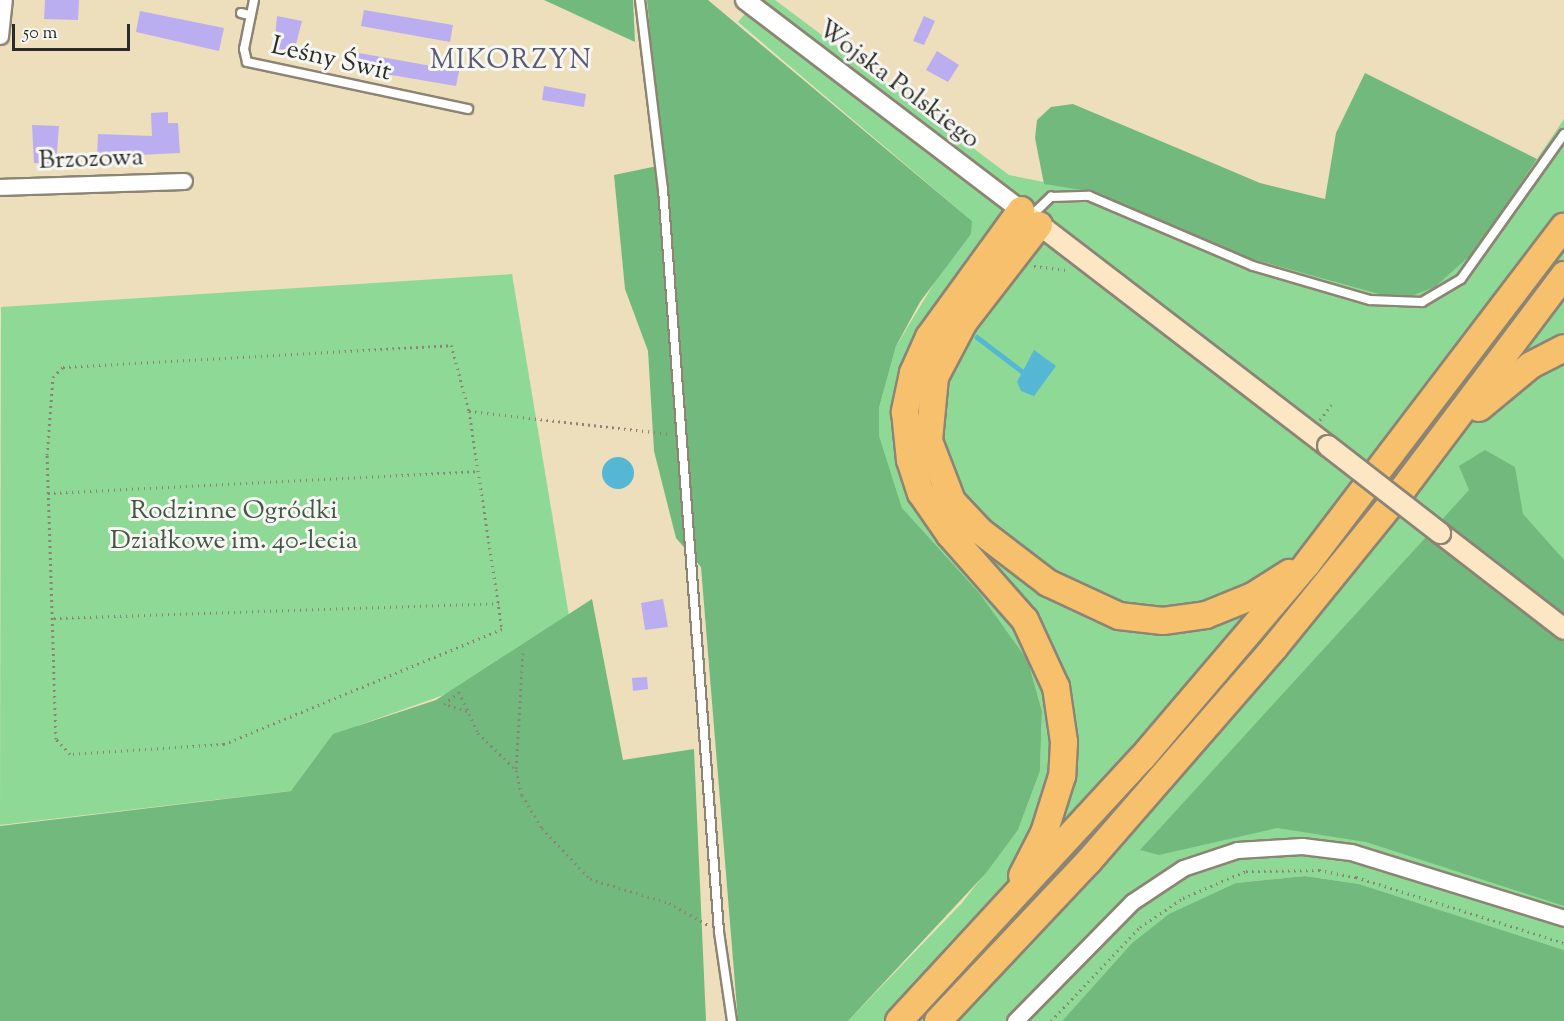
<!DOCTYPE html>
<html>
<head>
<meta charset="utf-8">
<style>
  body { margin:0 }
  #map { position:relative; width:1564px; height:1021px; overflow:hidden; background:#eddebc; font-family:"Sorts Mill Goudy",serif }
  div>[style] { position:absolute }
  .green>* { inset:0; background:#8ed995 }
  .forest>* { inset:0; background:#72b97e }
  .water>* { inset:0; background:#55b7d4 }
  .round { border-radius:50% }
  .stream>* { height:4.5px; margin:-2.25px; padding:0 2.25px; transform-origin:2.25px; border-radius:2.25px; background:#55b7d4 }
  .building>* { inset:0; background:#bbaef0 }
  .path>* { height:3px; margin-top:-1.5px; transform-origin:0; background:repeating-linear-gradient(90deg,#8c8474 0 1.5px,transparent 0 6px) }
  .roads { filter:drop-shadow(2px 0 #8c8474) drop-shadow(-2px 0 #8c8474) drop-shadow(0 2px #8c8474) drop-shadow(0 -2px #8c8474) }
  .service>* { height:8px; margin:-4px; padding:0 4px; transform-origin:4px; border-radius:4px; background:#fff }
  .minor>* { height:15px; margin:-7.5px; padding:0 7.5px; transform-origin:7.5px; border-radius:7.5px; background:#fff }
  .tertiary>* { height:18px; margin:-9px; padding:0 9px; transform-origin:9px; border-radius:9px; background:#fff }
  .secondary>* { height:20px; margin:-10px; padding:0 10px; transform-origin:10px; border-radius:10px; background:#fce6c4 }
  .motorway>* { height:26px; margin:-13px; padding:0 13px; transform-origin:13px; border-radius:13px; background:#f7c06c }
  .bridges { filter:drop-shadow(2px 0 #8c8474) drop-shadow(-2px 0 #8c8474) drop-shadow(0 2px #8c8474) drop-shadow(0 -2px #8c8474) }
  .secondary-bridge>* { height:20px; margin:-10px; padding:0 10px; transform-origin:10px; border-radius:10px; background:#fce6c4 }
  span { translate:-50% -50%; white-space:nowrap; text-align:center; line-height:1.15; -webkit-text-stroke:6px #f6f6f2; paint-order:stroke }
  .street-label { font-size:26px; color:#2b2b2b }
  .park-label { font-size:26px; color:#445646 }
  .neighbourhood-label { font-size:27px; color:#5d5970; letter-spacing:1.5px }
  .scale { position:absolute; left:12px; top:24px; width:118px; height:27px; box-sizing:border-box; border:3px solid #2b2b2b; border-top:0; padding-left:8px; font-size:18px; line-height:21px; white-space:nowrap; color:#2b2b2b; -webkit-text-stroke:4px #f6f6f2; paint-order:stroke }
</style>
</head>
<body>
<div id="map">
  <div class="green">
    <i style="clip-path:polygon(757px 0,775px 0,1009px 175px,1094px 192px,1216px 249px,1400px 300px,1475px 251px,1564px 119px,1564px 950px,1359px 884px,1305px 876px,1236px 883px,1131px 944px,1062px 1021px,848px 1021px,962px 903px,1018px 830px,1040px 771px,1042px 711px,1028px 661px,902px 508px,879px 435px,879px 408px,896px 346px,972px 221px,738px 22px)"></i>
    <i style="clip-path:polygon(512px 274px,569px 616px,477px 683px,357px 726px,317px 777px,290px 791px,0 825px,1px 307px)"></i>
  </div>
  <div class="forest">
    <i style="clip-path:polygon(544px 0,633px 0,635px 42px)"></i>
    <i style="clip-path:polygon(647px 0,708px 0,972px 221px,971px 234px,920px 302px,896px 346px,879px 408px,879px 435px,902px 508px,980px 594px,1028px 661px,1042px 711px,1040px 771px,1018px 830px,986px 873px,848px 1021px,738px 1021px,701px 567px,676px 538px,654px 451px,648px 351px,625px 289px,614px 175px,662px 165px)"></i>
    <i style="clip-path:polygon(1365px 73px,1537px 159px,1475px 251px,1435px 287px,1400px 300px,1216px 249px,1094px 192px,1044px 184px,1035px 138px,1037px 120px,1051px 107px,1073px 104px,1260px 183px,1325px 199px,1336px 133px)"></i>
    <i style="clip-path:polygon(1485px 450px,1515px 467px,1523px 514px,1564px 560px,1564px 906px,1366px 842px,1277px 828px,1159px 855px,1140px 850px,1469px 490px,1459px 466px)"></i>
    <i style="clip-path:polygon(592px 599px,623px 760px,694px 749px,706px 1021px,0 1021px,0 826px,291px 791px,333px 734px,436px 700px)"></i>
    <i style="clip-path:polygon(1305px 876px,1359px 884px,1564px 950px,1564px 1021px,1062px 1021px,1131px 944px,1169px 914px,1236px 883px)"></i>
  </div>
  <div class="water">
    <i style="clip-path:polygon(1034px 350px,1056px 366px,1034px 396px,1021px 391px,1017px 382px)"></i>
    <i class="round" style="left:602px;top:457px;width:32px;height:32px"></i>
  </div>
  <div class="stream">
    <i style="left:977px;top:337px;width:58px;rotate:37.3deg"></i>
  </div>
  <div class="building">
    <i style="clip-path:polygon(45px 0,79px 0,78px 20px,44px 19px)"></i>
    <i style="clip-path:polygon(364px 10px,453px 25px,450px 42px,361px 26px)"></i>
    <i style="clip-path:polygon(140px 11px,224px 28px,219px 51px,136px 32px)"></i>
    <i style="clip-path:polygon(277px 16px,302px 21px,294px 52px,274px 48px)"></i>
    <i style="clip-path:polygon(924px 16px,935px 21px,924px 45px,913px 41px)"></i>
    <i style="clip-path:polygon(937px 51px,959px 65px,948px 82px,926px 70px)"></i>
    <i style="clip-path:polygon(359px 53px,459px 71px,456px 86px,356px 69px)"></i>
    <i style="clip-path:polygon(544px 86px,586px 94px,584px 107px,542px 100px)"></i>
    <i style="clip-path:polygon(168px 112px,168px 123px,178px 123px,180px 153px,97px 157px,98px 134px,152px 136px,151px 113px)"></i>
    <i style="clip-path:polygon(32px 125px,59px 126px,56px 164px,34px 163px)"></i>
    <i style="clip-path:polygon(663px 599px,668px 627px,645px 630px,641px 603px)"></i>
    <i style="clip-path:polygon(647px 677px,648px 689px,633px 691px,632px 678px)"></i>
  </div>
  <div class="path">
    <i style="left:1034px;top:266px;width:35px;rotate:7deg"></i>
    <i style="left:469px;top:411px;width:220px;rotate:81.4deg"></i>
    <i style="left:502px;top:629px;width:301px;rotate:157.5deg"></i>
    <i style="left:224px;top:744px;width:154px;rotate:176.3deg"></i>
    <i style="left:70px;top:754px;width:21px;rotate:-133deg"></i>
    <i style="left:56px;top:739px;width:284px;rotate:-91.8deg"></i>
    <i style="left:47px;top:455px;width:78px;rotate:-85.6deg"></i>
    <i style="left:53px;top:377px;width:14px;rotate:-45deg"></i>
    <i style="left:63px;top:367px;width:389px;rotate:-3.2deg"></i>
    <i style="left:451px;top:345px;width:68px;rotate:74.7deg"></i>
    <i style="left:469px;top:411px;width:203px;rotate:6.5deg"></i>
    <i style="left:1320px;top:420px;width:19px;rotate:-54deg"></i>
    <i style="left:48px;top:493px;width:431px;rotate:-2.9deg"></i>
    <i style="left:54px;top:618px;width:445px;rotate:-1.9deg"></i>
    <i style="left:523px;top:653px;width:117px;rotate:93.4deg"></i>
    <i style="left:516px;top:770px;width:26px;rotate:77deg"></i>
    <i style="left:522px;top:795px;width:39px;rotate:59deg"></i>
    <i style="left:542px;top:828px;width:70px;rotate:46.7deg"></i>
    <i style="left:590px;top:879px;width:83px;rotate:16.9deg"></i>
    <i style="left:669px;top:903px;width:45px;rotate:29.4deg"></i>
    <i style="left:467px;top:711px;width:24px;rotate:-163deg"></i>
    <i style="left:444px;top:704px;width:19px;rotate:-39deg"></i>
    <i style="left:459px;top:692px;width:45px;rotate:65.1deg"></i>
    <i style="left:478px;top:733px;width:53px;rotate:44.2deg"></i>
    <i style="left:1051px;top:1021px;width:129px;rotate:-46.6deg"></i>
    <i style="left:1140px;top:927px;width:52px;rotate:-34deg"></i>
    <i style="left:1183px;top:898px;width:69px;rotate:-23.2deg"></i>
    <i style="left:1246px;top:871px;width:73px;rotate:-0.8deg"></i>
    <i style="left:1319px;top:870px;width:38px;rotate:11deg"></i>
    <i style="left:1356px;top:877px;width:218px;rotate:17.6deg"></i>
  </div>
  <div class="roads">
    <div class="service">
      <i style="left:254px;top:0;width:50px;rotate:101.5deg"></i>
      <i style="left:244px;top:49px;width:13px;rotate:77deg"></i>
      <i style="left:247px;top:62px;width:226px;rotate:12deg"></i>
      <i style="left:640px;top:0;width:190px;rotate:83.1deg"></i>
      <i style="left:663px;top:189px;width:745px;rotate:85.69deg"></i>
      <i style="left:719px;top:932px;width:90px;rotate:81.7deg"></i>
      <i style="left:241px;top:13px;width:9px;rotate:13deg"></i>
      <i style="left:1031px;top:216px;width:28px;rotate:-44deg"></i>
      <i style="left:1051px;top:197px;width:38px;rotate:-2deg"></i>
      <i style="left:1089px;top:196px;width:178px;rotate:23.1deg"></i>
      <i style="left:1253px;top:266px;width:122px;rotate:16.2deg"></i>
      <i style="left:1370px;top:300px;width:52px;rotate:2.2deg"></i>
      <i style="left:1422px;top:302px;width:45px;rotate:-30.5deg"></i>
      <i style="left:1461px;top:279px;width:178px;rotate:-54.6deg"></i>
    </div>
    <div class="minor">
      <i style="left:0;top:36px;width:36px;rotate:-84deg"></i>
      <i style="left:0;top:187px;width:184px;rotate:-1.9deg"></i>
      <i style="left:1015px;top:1021px;width:167px;rotate:-45.5deg"></i>
      <i style="left:1132px;top:902px;width:61px;rotate:-33.7deg"></i>
      <i style="left:1183px;top:868px;width:57px;rotate:-18.4deg"></i>
      <i style="left:1237px;top:850px;width:65px;rotate:-3.5deg"></i>
      <i style="left:1302px;top:846px;width:49px;rotate:7deg"></i>
      <i style="left:1351px;top:852px;width:223px;rotate:17.2deg"></i>
    </div>
    <div class="tertiary">
      <i style="left:745px;top:0;width:347px;rotate:37.3deg"></i>
    </div>
    <div class="secondary">
      <i style="left:1028px;top:216px;width:378px;rotate:37.5deg"></i>
      <i style="left:1440px;top:533px;width:157px;rotate:37.7deg"></i>
    </div>
    <div class="motorway">
      <i style="left:1021px;top:210px;width:157px;rotate:125.9deg"></i>
      <i style="left:929px;top:337px;width:39px;rotate:114deg"></i>
      <i style="left:913px;top:373px;width:40px;rotate:102deg"></i>
      <i style="left:905px;top:412px;width:48px;rotate:84.1deg"></i>
      <i style="left:910px;top:460px;width:35px;rotate:72deg"></i>
      <i style="left:921px;top:493px;width:51px;rotate:55.4deg"></i>
      <i style="left:950px;top:535px;width:113px;rotate:48.6deg"></i>
      <i style="left:1025px;top:620px;width:74px;rotate:65.2deg"></i>
      <i style="left:1056px;top:687px;width:56px;rotate:81.7deg"></i>
      <i style="left:1064px;top:742px;width:34px;rotate:93deg"></i>
      <i style="left:1062px;top:776px;width:60px;rotate:107.5deg"></i>
      <i style="left:1044px;top:833px;width:48px;rotate:117.1deg"></i>
      <i style="left:1039px;top:225px;width:123px;rotate:127.7deg"></i>
      <i style="left:964px;top:322px;width:62px;rotate:117.8deg"></i>
      <i style="left:935px;top:377px;width:64px;rotate:95.4deg"></i>
      <i style="left:929px;top:441px;width:64px;rotate:69deg"></i>
      <i style="left:952px;top:501px;width:41px;rotate:47deg"></i>
      <i style="left:980px;top:531px;width:86px;rotate:37.4deg"></i>
      <i style="left:1048px;top:583px;width:78px;rotate:24.9deg"></i>
      <i style="left:1119px;top:616px;width:44px;rotate:6.5deg"></i>
      <i style="left:1163px;top:621px;width:43px;rotate:-7.9deg"></i>
      <i style="left:1206px;top:615px;width:51px;rotate:-22deg"></i>
      <i style="left:1253px;top:596px;width:43px;rotate:-32.6deg"></i>
      <i style="left:1479px;top:408px;width:67px;rotate:-39.6deg"></i>
      <i style="left:1531px;top:365px;width:37px;rotate:-27deg"></i>
      <i style="left:899px;top:1021px;width:358px;rotate:-47.3deg"></i>
      <i style="left:1142px;top:758px;width:255px;rotate:-49.6deg"></i>
      <i style="left:1307px;top:564px;width:424px;rotate:-52.7deg"></i>
      <i style="left:938px;top:1021px;width:219px;rotate:-46.7deg"></i>
      <i style="left:1088px;top:862px;width:284px;rotate:-49deg"></i>
      <i style="left:1274px;top:648px;width:205px;rotate:-50.9deg"></i>
      <i style="left:1403px;top:489px;width:268px;rotate:-53deg"></i>
    </div>
  </div>
  <div class="bridges">
    <div class="secondary-bridge">
      <i style="left:1328px;top:446px;width:142px;rotate:37.8deg"></i>
    </div>
  </div>
  <div class="street-label">
    <span style="left:331px;top:60px;rotate:13deg">Leśny Świt</span>
    <span style="left:898px;top:85px;rotate:37deg">Wojska Polskiego</span>
    <span style="left:91px;top:160px;rotate:-2deg">Brzozowa</span>
  </div>
  <div class="park-label">
    <span style="left:234px;top:527px">Rodzinne Ogródki<br>Działkowe im. 40-lecia</span>
  </div>
  <div class="neighbourhood-label">
    <span style="left:511px;top:62px">MIKORZYN</span>
  </div>
  <div class="scale">50 m</div>
</div>
</body>
</html>
